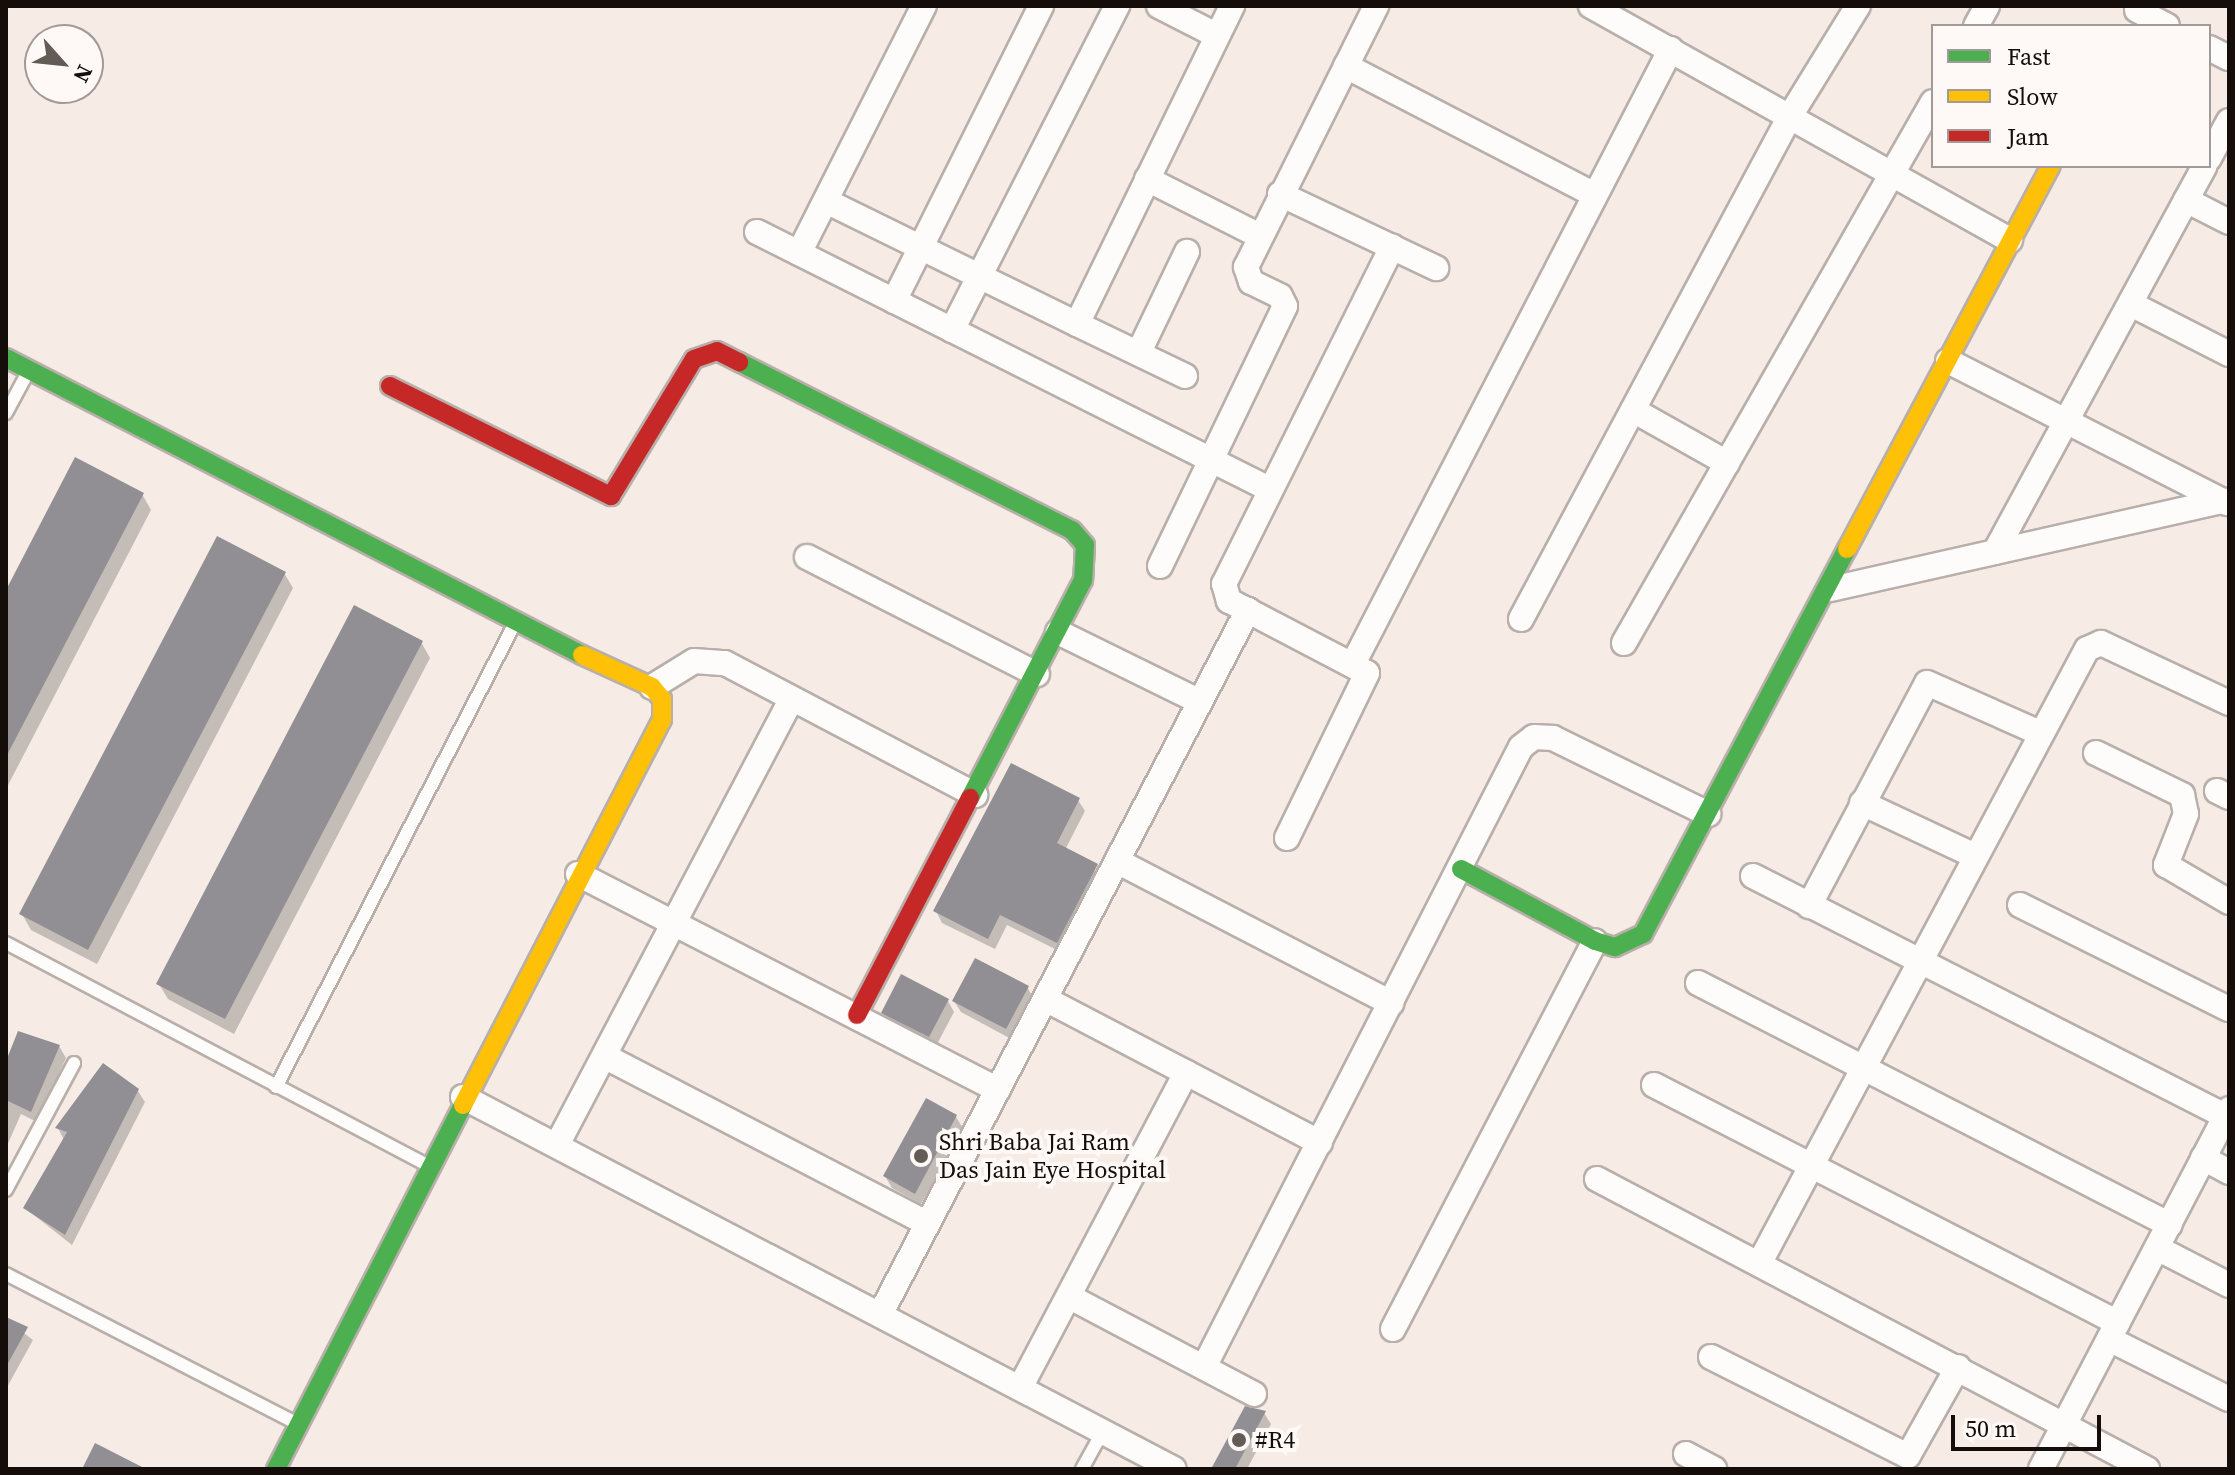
<!DOCTYPE html>
<html>
<head>
<meta charset="utf-8">
<style>
  body { margin:0 }
  #map { position:relative; width:2235px; height:1475px; overflow:hidden; background:#f6ebe5; font-family:"Source Serif 4",serif }
  div>[style] { position:absolute }
  .shadow>* { inset:0; background:#0003 }
  .building>* { inset:0; background:#918f93 }
  .roads { filter:drop-shadow(2px 0 #b8afaa) drop-shadow(-2px 0 #b8afaa) drop-shadow(0 2px #b8afaa) drop-shadow(0 -2px #b8afaa) }
  .lane>* { height:12px; margin:-6px; padding:0 6px; transform-origin:6px; border-radius:6px; background:#fefcfb }
  .street>* { height:24px; margin:-12px; padding:0 12px; transform-origin:12px; border-radius:12px; background:#fefcfb }
  .fast>* { height:18px; margin:-9px; padding:0 9px; transform-origin:9px; border-radius:9px; background:#4caf50 }
  .slow>* { height:18px; margin:-9px; padding:0 9px; transform-origin:9px; border-radius:9px; background:#ffc107 }
  .jam>* { height:18px; margin:-9px; padding:0 9px; transform-origin:9px; border-radius:9px; background:#c62828 }
  .dots>* { width:22px; height:22px; translate:-50% -50%; box-sizing:border-box; border:4px solid #fef9f7; border-radius:50% }
  span { translate:-50% -50%; white-space:nowrap; text-align:center; line-height:1.15; -webkit-text-stroke:8px #fef9f7; paint-order:stroke }
  .poi-label { font-size:24px; color:#140d09 }
  .left { translate:0 -50%; text-align:left }
  .frame { position:absolute; inset:0; border:8px solid #140d09; pointer-events:none }
  .legend { position:absolute; left:1931px; top:24px; width:280px; height:144px; box-sizing:border-box; background:#fef9f7; border:2px solid #a09b98; margin:0; padding:10px 14px; list-style:none; font-size:24px; color:#140d09 }
  .legend li { display:flex; align-items:center; gap:16px; height:40px }
  .legend b { width:40px; border:2px solid #a09b98 }
  .north { position:absolute; left:24px; top:24px; width:80px; height:80px; box-sizing:border-box; background:#fef9f7; border:2px solid #a09b98; border-radius:50%; rotate:117deg; font-size:22px; font-weight:700; line-height:32px; text-align:center; color:#140d09 }
  .north::after { content:''; display:block; margin:auto; width:28px; height:36px; background:#635b56; clip-path:polygon(50% 0,100% 100%,50% 72%,0 100%) }
  .scale { position:absolute; left:1951px; top:1415px; width:150px; height:36px; box-sizing:border-box; border:4px solid #140d09; border-top:0; padding-left:10px; font-size:24px; line-height:28px; white-space:nowrap; color:#140d09; -webkit-text-stroke:6px #fef9f7; paint-order:stroke }
</style>
</head>
<body>
<div id="map">
  <div class="shadow">
    <i style="clip-path:polygon(142px 494px,151px 510px,6px 789px,6px 594px)"></i>
    <i style="clip-path:polygon(284px 573px,293px 588px,97px 964px,31px 930px,22px 914px)"></i>
    <i style="clip-path:polygon(421px 642px,430px 658px,234px 1034px,168px 999px,159px 984px)"></i>
    <i style="clip-path:polygon(1078px 800px,1085px 811px,1065px 850px,1103px 877px,1063px 953px,1007px 925px,995px 949px,942px 923px,936px 911px)"></i>
    <i style="clip-path:polygon(1027px 987px,1034px 999px,1013px 1040px,961px 1012px,954px 1001px)"></i>
    <i style="clip-path:polygon(948px 1001px,954px 1012px,935px 1048px,890px 1024px,883px 1013px)"></i>
    <i style="clip-path:polygon(59px 1046px,66px 1058px,37px 1122px,21px 1114px,6px 1148px,6px 1066px)"></i>
    <i style="clip-path:polygon(138px 1091px,145px 1102px,72px 1245px,25px 1208px,64px 1140px,58px 1128px)"></i>
    <i style="clip-path:polygon(956px 1117px,963px 1128px,921px 1204px,892px 1188px,885px 1176px)"></i>
    <i style="clip-path:polygon(6px 1319px,33px 1340px,6px 1389px)"></i>
    <i style="clip-path:polygon(1264px 1413px,1271px 1424px,1247px 1469px,1213px 1469px)"></i>
  </div>
  <div class="building">
    <i style="clip-path:polygon(75px 457px,144px 493px,6px 757px,6px 590px)"></i>
    <i style="clip-path:polygon(217px 536px,286px 572px,88px 950px,19px 914px)"></i>
    <i style="clip-path:polygon(354px 605px,423px 641px,225px 1019px,156px 984px)"></i>
    <i style="clip-path:polygon(1011px 763px,1080px 798px,1057px 843px,1098px 864px,1057px 943px,1000px 915px,988px 939px,933px 911px)"></i>
    <i style="clip-path:polygon(975px 958px,1029px 986px,1006px 1029px,952px 1001px)"></i>
    <i style="clip-path:polygon(901px 974px,949px 999px,929px 1037px,881px 1013px)"></i>
    <i style="clip-path:polygon(18px 1031px,60px 1045px,31px 1112px,6px 1100px,6px 1061px)"></i>
    <i style="clip-path:polygon(103px 1063px,139px 1089px,65px 1235px,23px 1208px,67px 1132px,55px 1128px)"></i>
    <i style="clip-path:polygon(926px 1098px,957px 1115px,915px 1194px,883px 1176px)"></i>
    <i style="clip-path:polygon(6px 1317px,28px 1327px,6px 1367px)"></i>
    <i style="clip-path:polygon(1245px 1406px,1266px 1411px,1235px 1469px,1211px 1469px)"></i>
    <i style="clip-path:polygon(95px 1443px,146px 1469px,82px 1469px)"></i>
  </div>
  <div class="roads">
    <div class="lane">
      <i style="left:6px;top:413px;width:47px;rotate:-61.8deg"></i>
      <i style="left:6px;top:943px;width:476px;rotate:27.8deg"></i>
      <i style="left:276px;top:1087px;width:517px;rotate:-62.74deg"></i>
      <i style="left:6px;top:1190px;width:144px;rotate:-61.8deg"></i>
      <i style="left:6px;top:1274px;width:328px;rotate:27.2deg"></i>
      <i style="left:1082px;top:1469px;width:43px;rotate:-61.1deg"></i>
    </div>
    <div class="street">
      <i style="left:1159px;top:6px;width:64px;rotate:27deg"></i>
      <i style="left:1591px;top:6px;width:480px;rotate:29.2deg"></i>
      <i style="left:2137px;top:10px;width:34px;rotate:28deg"></i>
      <i style="left:1976px;top:26px;width:23px;rotate:-61deg"></i>
      <i style="left:2209px;top:48px;width:22px;rotate:27deg"></i>
      <i style="left:1346px;top:66px;width:280px;rotate:27.4deg"></i>
      <i style="left:2209px;top:158px;width:42px;rotate:-61.6deg"></i>
      <i style="left:1147px;top:179px;width:127px;rotate:26.8deg"></i>
      <i style="left:1280px;top:194px;width:173px;rotate:25.4deg"></i>
      <i style="left:2186px;top:200px;width:48px;rotate:27.1deg"></i>
      <i style="left:826px;top:201px;width:280px;rotate:26.1deg"></i>
      <i style="left:757px;top:232px;width:573px;rotate:26.65deg"></i>
      <i style="left:799px;top:253px;width:277px;rotate:-63.2deg"></i>
      <i style="left:894px;top:301px;width:330px;rotate:-63.5deg"></i>
      <i style="left:2131px;top:304px;width:110px;rotate:27deg"></i>
      <i style="left:952px;top:330px;width:364px;rotate:-63deg"></i>
      <i style="left:1139px;top:352px;width:111px;rotate:-64.4deg"></i>
      <i style="left:1948px;top:361px;width:313px;rotate:27deg"></i>
      <i style="left:1185px;top:376px;width:120px;rotate:-154.3deg"></i>
      <i style="left:1077px;top:324px;width:354px;rotate:-64deg"></i>
      <i style="left:1633px;top:410px;width:108px;rotate:29.4deg"></i>
      <i style="left:1995px;top:552px;width:439px;rotate:-61.5deg"></i>
      <i style="left:807px;top:557px;width:258px;rotate:27deg"></i>
      <i style="left:1160px;top:566px;width:288px;rotate:-64.3deg"></i>
      <i style="left:1285px;top:306px;width:11px;rotate:-117deg"></i>
      <i style="left:1280px;top:296px;width:32px;rotate:-154deg"></i>
      <i style="left:1251px;top:282px;width:16px;rotate:-108deg"></i>
      <i style="left:1246px;top:267px;width:292px;rotate:-63.5deg"></i>
      <i style="left:1831px;top:589px;width:402px;rotate:-12.7deg"></i>
      <i style="left:1521px;top:619px;width:570px;rotate:-61.86deg"></i>
      <i style="left:1790px;top:116px;width:129px;rotate:-58.3deg"></i>
      <i style="left:1058px;top:632px;width:158px;rotate:26.2deg"></i>
      <i style="left:1624px;top:643px;width:623px;rotate:-60.27deg"></i>
      <i style="left:1354px;top:662px;width:690px;rotate:-62.66deg"></i>
      <i style="left:652px;top:687px;width:49px;rotate:-31.8deg"></i>
      <i style="left:694px;top:661px;width:31px;rotate:4deg"></i>
      <i style="left:725px;top:663px;width:283px;rotate:27.8deg"></i>
      <i style="left:2096px;top:753px;width:96px;rotate:26deg"></i>
      <i style="left:2182px;top:795px;width:19px;rotate:78deg"></i>
      <i style="left:2186px;top:814px;width:55px;rotate:111.4deg"></i>
      <i style="left:2166px;top:865px;width:73px;rotate:30.4deg"></i>
      <i style="left:2217px;top:791px;width:13px;rotate:27deg"></i>
      <i style="left:1862px;top:803px;width:125px;rotate:25.1deg"></i>
      <i style="left:1287px;top:838px;width:183px;rotate:-64.1deg"></i>
      <i style="left:1367px;top:673px;width:156px;rotate:-152.4deg"></i>
      <i style="left:1229px;top:601px;width:18px;rotate:-106deg"></i>
      <i style="left:1224px;top:584px;width:377px;rotate:-63.5deg"></i>
      <i style="left:1117px;top:861px;width:309px;rotate:27.4deg"></i>
      <i style="left:578px;top:874px;width:472px;rotate:27.2deg"></i>
      <i style="left:1753px;top:876px;width:530px;rotate:26.95deg"></i>
      <i style="left:2020px;top:905px;width:233px;rotate:26.5deg"></i>
      <i style="left:1809px;top:906px;width:252px;rotate:-62.1deg"></i>
      <i style="left:1927px;top:683px;width:124px;rotate:23.9deg"></i>
      <i style="left:1698px;top:983px;width:530px;rotate:27.14deg"></i>
      <i style="left:1047px;top:1000px;width:308px;rotate:27.6deg"></i>
      <i style="left:606px;top:1057px;width:360px;rotate:27.4deg"></i>
      <i style="left:1654px;top:1085px;width:521px;rotate:27.15deg"></i>
      <i style="left:463px;top:1097px;width:802px;rotate:27.62deg"></i>
      <i style="left:558px;top:1143px;width:501px;rotate:-62.26deg"></i>
      <i style="left:2203px;top:1158px;width:30px;rotate:28deg"></i>
      <i style="left:1597px;top:1179px;width:622px;rotate:27.8deg"></i>
      <i style="left:2159px;top:1249px;width:79px;rotate:27.2deg"></i>
      <i style="left:1759px;top:1264px;width:697px;rotate:-61.93deg"></i>
      <i style="left:2087px;top:649px;width:15px;rotate:-23deg"></i>
      <i style="left:2101px;top:643px;width:141px;rotate:25.1deg"></i>
      <i style="left:1070px;top:1297px;width:208px;rotate:27.8deg"></i>
      <i style="left:882px;top:1311px;width:791px;rotate:-62.43deg"></i>
      <i style="left:1393px;top:1329px;width:437px;rotate:-62.5deg"></i>
      <i style="left:2109px;top:1339px;width:134px;rotate:26.6deg"></i>
      <i style="left:1711px;top:1357px;width:220px;rotate:26.7deg"></i>
      <i style="left:1908px;top:1456px;width:102px;rotate:-60.7deg"></i>
      <i style="left:1204px;top:1367px;width:696px;rotate:-62.92deg"></i>
      <i style="left:1521px;top:747px;width:16px;rotate:-38deg"></i>
      <i style="left:1534px;top:737px;width:19px;rotate:3deg"></i>
      <i style="left:1553px;top:738px;width:173px;rotate:26.1deg"></i>
      <i style="left:1022px;top:1384px;width:352px;rotate:-62.2deg"></i>
      <i style="left:1686px;top:1454px;width:32px;rotate:28deg"></i>
      <i style="left:2041px;top:1469px;width:406px;rotate:-62.4deg"></i>
    </div>
    <div class="fast">
      <i style="left:6px;top:358px;width:648px;rotate:27.28deg"></i>
      <i style="left:739px;top:362px;width:373px;rotate:26.8deg"></i>
      <i style="left:1072px;top:530px;width:20px;rotate:49deg"></i>
      <i style="left:1085px;top:545px;width:35px;rotate:93deg"></i>
      <i style="left:1083px;top:580px;width:246px;rotate:117.4deg"></i>
      <i style="left:1461px;top:869px;width:152px;rotate:28.2deg"></i>
      <i style="left:1595px;top:941px;width:21px;rotate:17deg"></i>
      <i style="left:1615px;top:947px;width:31px;rotate:-25deg"></i>
      <i style="left:1643px;top:934px;width:436px;rotate:-62.1deg"></i>
      <i style="left:276px;top:1469px;width:409px;rotate:-62.8deg"></i>
    </div>
    <div class="slow">
      <i style="left:1847px;top:549px;width:434px;rotate:-62deg"></i>
      <i style="left:463px;top:1105px;width:433px;rotate:-62.7deg"></i>
      <i style="left:662px;top:720px;width:21px;rotate:-90deg"></i>
      <i style="left:662px;top:699px;width:16px;rotate:-130deg"></i>
      <i style="left:652px;top:687px;width:77px;rotate:-155.4deg"></i>
    </div>
    <div class="jam">
      <i style="left:390px;top:386px;width:247px;rotate:26.5deg"></i>
      <i style="left:611px;top:496px;width:160px;rotate:-58.8deg"></i>
      <i style="left:694px;top:359px;width:24px;rotate:-19deg"></i>
      <i style="left:717px;top:351px;width:25px;rotate:27deg"></i>
      <i style="left:857px;top:1015px;width:245px;rotate:-62.5deg"></i>
    </div>
  </div>
  <div class="dots">
    <i style="left:921px;top:1156px;background:#635b56"></i>
    <i style="left:1239px;top:1440px;background:#635b56"></i>
  </div>
  <div class="poi-label">
    <span class="left" style="left:939px;top:1156px">Shri Baba Jai Ram<br>Das Jain Eye Hospital</span>
    <span class="left" style="left:1255px;top:1440px">#R4</span>
  </div>
  <div class="frame"></div>
  <ul class="legend">
  <li><b style="height:10px;background:#4caf50"></b>Fast</li>
  <li><b style="height:10px;background:#ffc107"></b>Slow</li>
  <li><b style="height:10px;background:#c62828"></b>Jam</li>
  </ul>
  <div class="north">N</div>
  <div class="scale">50 m</div>
</div>
</body>
</html>
